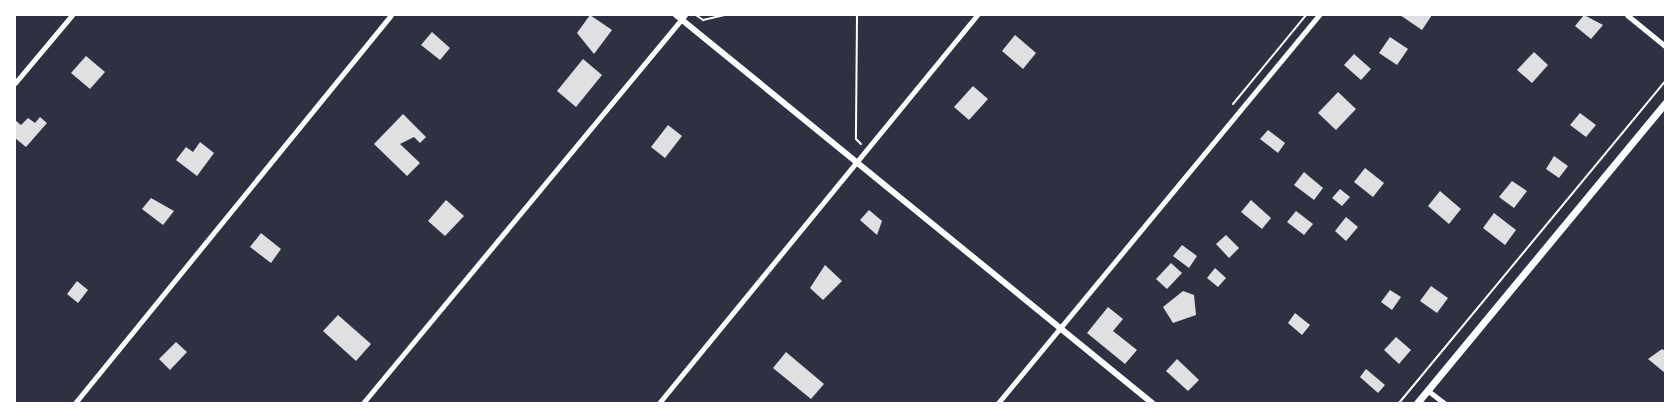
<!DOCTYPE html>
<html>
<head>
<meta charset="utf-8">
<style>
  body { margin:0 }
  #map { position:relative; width:1680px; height:418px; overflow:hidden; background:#2d3142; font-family:Overpass,sans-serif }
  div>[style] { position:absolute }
  .building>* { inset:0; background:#e0e0e3 }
  .path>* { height:2px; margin:-1px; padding:0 1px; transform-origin:1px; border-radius:1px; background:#fff }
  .minor>* { height:5px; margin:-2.5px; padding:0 2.5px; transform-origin:2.5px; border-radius:2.5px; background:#fff }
  .tertiary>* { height:6px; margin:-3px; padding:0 3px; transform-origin:3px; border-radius:3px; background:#fff }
  .secondary>* { height:7px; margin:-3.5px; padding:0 3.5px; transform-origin:3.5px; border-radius:3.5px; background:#fff }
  span { translate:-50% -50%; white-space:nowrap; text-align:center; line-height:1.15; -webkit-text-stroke:5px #fff; paint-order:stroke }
  .frame { position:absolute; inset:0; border:16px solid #fff; pointer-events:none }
</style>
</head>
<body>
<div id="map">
  <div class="building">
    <i style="clip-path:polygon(590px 15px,612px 30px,594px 54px,577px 33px)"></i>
    <i style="clip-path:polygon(1400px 15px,1432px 15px,1422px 30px)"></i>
    <i style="clip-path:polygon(1584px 15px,1603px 25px,1591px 39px,1575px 26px)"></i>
    <i style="clip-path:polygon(432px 32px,450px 48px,440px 60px,421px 45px)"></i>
    <i style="clip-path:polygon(1015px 35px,1036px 53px,1023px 69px,1002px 51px)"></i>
    <i style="clip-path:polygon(1390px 37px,1408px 49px,1397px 65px,1379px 53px)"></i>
    <i style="clip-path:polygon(1534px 52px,1548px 65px,1532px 83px,1517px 70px)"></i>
    <i style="clip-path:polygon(1354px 54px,1371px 69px,1361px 80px,1344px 65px)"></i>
    <i style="clip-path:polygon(86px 56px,105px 72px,90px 89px,71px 73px)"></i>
    <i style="clip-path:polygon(583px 59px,602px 75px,576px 107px,557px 91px)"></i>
    <i style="clip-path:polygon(973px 86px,988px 99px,969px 120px,954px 107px)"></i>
    <i style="clip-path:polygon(1338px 92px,1356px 109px,1336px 130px,1318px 113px)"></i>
    <i style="clip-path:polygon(1580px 113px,1596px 125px,1586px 137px,1570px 125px)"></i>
    <i style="clip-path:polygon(403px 114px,426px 137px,420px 143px,414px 137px,400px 144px,420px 163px,407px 176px,374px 144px)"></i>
    <i style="clip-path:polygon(40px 117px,47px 123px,26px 147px,15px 138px,15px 120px,21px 125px,28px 118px,35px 123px)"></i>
    <i style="clip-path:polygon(668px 125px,682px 136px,665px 158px,651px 147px)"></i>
    <i style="clip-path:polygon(1268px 130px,1285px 143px,1278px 153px,1260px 139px)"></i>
    <i style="clip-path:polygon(200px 142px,214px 153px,197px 176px,176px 160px,186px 147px,193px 152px)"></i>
    <i style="clip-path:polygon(1554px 156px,1568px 166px,1559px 178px,1546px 169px)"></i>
    <i style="clip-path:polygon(1365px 168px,1384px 183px,1373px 197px,1354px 182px)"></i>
    <i style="clip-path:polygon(1304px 172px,1323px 188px,1314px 200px,1294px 185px)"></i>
    <i style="clip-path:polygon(1512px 181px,1527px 191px,1514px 208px,1499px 197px)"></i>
    <i style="clip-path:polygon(1340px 189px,1350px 197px,1342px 206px,1332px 198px)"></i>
    <i style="clip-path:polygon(1440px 191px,1461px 209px,1449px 224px,1428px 206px)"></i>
    <i style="clip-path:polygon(151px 198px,174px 211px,163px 225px,142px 209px)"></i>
    <i style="clip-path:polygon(446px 200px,464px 216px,445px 236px,428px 221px)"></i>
    <i style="clip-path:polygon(1251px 200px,1271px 218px,1262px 229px,1241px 212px)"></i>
    <i style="clip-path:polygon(869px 210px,882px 221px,877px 235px,860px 220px)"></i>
    <i style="clip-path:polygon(1296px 211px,1313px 224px,1304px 235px,1287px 222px)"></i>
    <i style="clip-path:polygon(1494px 213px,1516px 230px,1505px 245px,1483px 228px)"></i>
    <i style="clip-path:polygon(1346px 217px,1358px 227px,1346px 241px,1335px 231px)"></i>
    <i style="clip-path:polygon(261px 233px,281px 249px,271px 263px,250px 247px)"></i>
    <i style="clip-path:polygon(1226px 235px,1239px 248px,1229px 258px,1216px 244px)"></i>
    <i style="clip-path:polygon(1182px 245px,1197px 256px,1189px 268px,1173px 256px)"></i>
    <i style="clip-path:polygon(1171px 263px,1182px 273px,1167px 289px,1156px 279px)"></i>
    <i style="clip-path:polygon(825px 265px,842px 281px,823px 300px,810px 288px)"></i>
    <i style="clip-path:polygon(1215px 268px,1226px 278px,1218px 287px,1207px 278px)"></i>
    <i style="clip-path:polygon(77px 281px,88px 290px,78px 303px,67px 294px)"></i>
    <i style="clip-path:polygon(1431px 286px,1448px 298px,1437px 313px,1420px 301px)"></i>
    <i style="clip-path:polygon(1390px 290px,1401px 297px,1392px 310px,1381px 302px)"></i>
    <i style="clip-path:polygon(1183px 291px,1194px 295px,1196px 315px,1173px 323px,1163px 307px)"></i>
    <i style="clip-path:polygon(1108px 307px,1123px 319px,1113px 331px,1137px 350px,1125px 364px,1087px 333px)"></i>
    <i style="clip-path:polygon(1295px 313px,1310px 325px,1302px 335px,1288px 323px)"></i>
    <i style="clip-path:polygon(338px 315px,371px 344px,356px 361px,323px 331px)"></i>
    <i style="clip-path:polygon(1396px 337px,1411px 350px,1399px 364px,1384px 350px)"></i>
    <i style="clip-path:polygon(176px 342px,187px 352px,170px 370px,159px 359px)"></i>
    <i style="clip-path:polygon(1662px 349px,1665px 351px,1665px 373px,1648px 359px)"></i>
    <i style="clip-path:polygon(786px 352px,824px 384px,811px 399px,773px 368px)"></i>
    <i style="clip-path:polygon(1177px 359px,1199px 380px,1188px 391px,1166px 371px)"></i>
    <i style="clip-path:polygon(1366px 369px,1385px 385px,1378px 393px,1360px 377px)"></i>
  </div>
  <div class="path">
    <i style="left:696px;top:15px;width:9px;rotate:36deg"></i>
    <i style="left:703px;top:20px;width:22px;rotate:-13deg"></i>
    <i style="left:857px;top:15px;width:124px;rotate:90.5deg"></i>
    <i style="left:856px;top:139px;width:7px;rotate:45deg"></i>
    <i style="left:1233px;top:104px;width:115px;rotate:-50.6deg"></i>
    <i style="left:1399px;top:403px;width:418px;rotate:-50.4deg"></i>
  </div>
  <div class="minor">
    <i style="left:1627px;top:15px;width:49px;rotate:39.2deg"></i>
    <i style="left:15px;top:83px;width:89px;rotate:-50deg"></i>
    <i style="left:1427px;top:390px;width:21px;rotate:37deg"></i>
    <i style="left:75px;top:403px;width:500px;rotate:-50.84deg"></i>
    <i style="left:363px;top:403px;width:504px;rotate:-50.31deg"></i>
    <i style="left:659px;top:403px;width:502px;rotate:-50.66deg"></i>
    <i style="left:998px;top:403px;width:504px;rotate:-50.4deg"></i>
  </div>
  <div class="tertiary">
    <i style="left:676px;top:15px;width:614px;rotate:39.18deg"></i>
  </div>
  <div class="secondary">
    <i style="left:1417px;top:403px;width:389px;rotate:-50.4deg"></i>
  </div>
  <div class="frame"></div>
</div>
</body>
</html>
